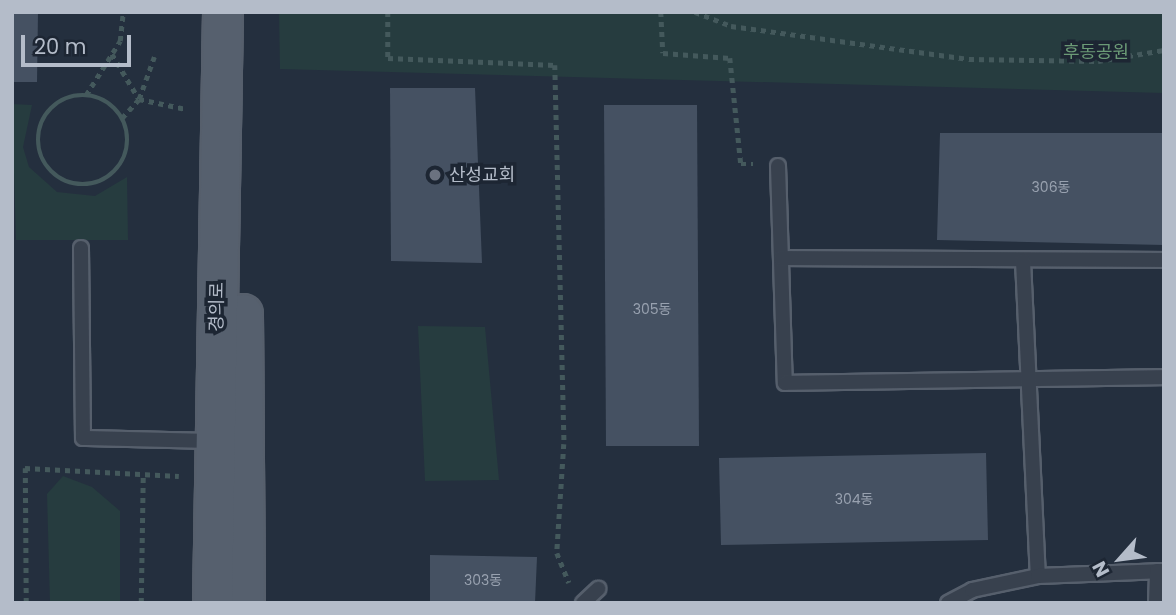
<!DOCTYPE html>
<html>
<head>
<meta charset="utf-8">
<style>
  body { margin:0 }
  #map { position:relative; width:1176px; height:615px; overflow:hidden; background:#242f3e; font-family:Poppins,"Noto Sans KR",sans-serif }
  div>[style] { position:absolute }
  .green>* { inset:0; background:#263c3f }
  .building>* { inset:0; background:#455162 }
  .path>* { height:4.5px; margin-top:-2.25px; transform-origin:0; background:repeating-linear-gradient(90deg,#44595c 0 5px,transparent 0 10px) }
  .path>.ring { margin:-2.25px; padding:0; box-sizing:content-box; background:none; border:4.5px solid #44595c; border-radius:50% }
  .roads { filter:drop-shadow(2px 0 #565f6c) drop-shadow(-2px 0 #565f6c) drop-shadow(0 2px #565f6c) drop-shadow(0 -2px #565f6c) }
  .service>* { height:14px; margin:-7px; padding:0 7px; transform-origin:7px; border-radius:7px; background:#38414e }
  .primary>* { height:38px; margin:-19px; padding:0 19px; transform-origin:19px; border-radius:19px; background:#56606e }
  .dots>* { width:19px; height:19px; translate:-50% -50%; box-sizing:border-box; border:4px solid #1d2633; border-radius:50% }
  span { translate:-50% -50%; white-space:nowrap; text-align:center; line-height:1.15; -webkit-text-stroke:7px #1d2633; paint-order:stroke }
  .number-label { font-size:14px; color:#98a1af }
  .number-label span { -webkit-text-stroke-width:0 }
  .park-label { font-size:18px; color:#6b9a76 }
  .poi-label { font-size:18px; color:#b4bcc9 }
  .left { translate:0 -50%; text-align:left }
  .street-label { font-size:18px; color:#b4bcc9 }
  .frame { position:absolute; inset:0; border:14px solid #b4bcc9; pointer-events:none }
  .north { position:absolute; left:1085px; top:524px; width:70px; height:70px; -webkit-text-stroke:5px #1d2633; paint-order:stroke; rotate:242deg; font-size:19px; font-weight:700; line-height:28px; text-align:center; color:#b4bcc9 }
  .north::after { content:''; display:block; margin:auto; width:24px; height:32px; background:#b4bcc9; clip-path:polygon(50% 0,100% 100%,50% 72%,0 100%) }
  .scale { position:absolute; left:21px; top:35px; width:110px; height:32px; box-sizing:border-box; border:4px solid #b4bcc9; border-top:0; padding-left:9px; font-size:21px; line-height:24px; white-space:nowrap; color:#b4bcc9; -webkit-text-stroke:5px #1d2633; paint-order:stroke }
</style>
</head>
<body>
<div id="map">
  <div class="green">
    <i style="clip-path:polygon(279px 12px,1164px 12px,1164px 93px,280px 69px)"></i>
    <i style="clip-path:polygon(12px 104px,32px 105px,23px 147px,29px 167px,57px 192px,95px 196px,127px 177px,128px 240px,16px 240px)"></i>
    <i style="clip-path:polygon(418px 326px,485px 327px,499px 480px,425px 481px)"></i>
    <i style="clip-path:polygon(63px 476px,92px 487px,120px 511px,120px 603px,50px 603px,47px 494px)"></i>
  </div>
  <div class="building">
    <i style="clip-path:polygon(12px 12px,38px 12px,37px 82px,12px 82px)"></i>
    <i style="clip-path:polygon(390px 88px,475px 88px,482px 263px,391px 261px)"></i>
    <i style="clip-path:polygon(604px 105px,697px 105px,699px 446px,606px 446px)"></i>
    <i style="clip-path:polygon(940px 133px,1164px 133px,1164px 245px,937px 240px)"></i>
    <i style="clip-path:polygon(986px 453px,988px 540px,721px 545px,719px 458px)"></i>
    <i style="clip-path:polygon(430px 555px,537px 557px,535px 603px,430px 603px)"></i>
  </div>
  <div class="path">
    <i style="left:388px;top:12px;width:46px;rotate:90deg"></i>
    <i style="left:388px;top:58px;width:167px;rotate:2.4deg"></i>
    <i style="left:555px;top:65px;width:379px;rotate:88.6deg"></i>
    <i style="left:564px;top:444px;width:109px;rotate:93.7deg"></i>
    <i style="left:557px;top:553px;width:32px;rotate:68deg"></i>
    <i style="left:661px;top:12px;width:41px;rotate:87.2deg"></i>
    <i style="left:663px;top:53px;width:67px;rotate:4.3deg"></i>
    <i style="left:730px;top:58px;width:107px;rotate:84.1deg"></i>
    <i style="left:741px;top:164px;width:12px"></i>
    <i style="left:695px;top:12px;width:39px;rotate:21deg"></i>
    <i style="left:731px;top:26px;width:240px;rotate:7.9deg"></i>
    <i style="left:969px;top:59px;width:129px;rotate:0.9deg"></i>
    <i style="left:1098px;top:61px;width:67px;rotate:-9.5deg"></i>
    <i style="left:112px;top:54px;width:52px;rotate:59deg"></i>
    <i style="left:139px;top:99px;width:48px;rotate:12deg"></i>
    <i class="ring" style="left:38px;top:95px;width:85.5px;height:85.5px"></i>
    <i style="left:86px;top:95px;width:64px;rotate:-57.8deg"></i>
    <i style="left:120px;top:41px;width:29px;rotate:-84deg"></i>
    <i style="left:122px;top:118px;width:25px;rotate:-48deg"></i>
    <i style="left:139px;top:99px;width:45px;rotate:-70.3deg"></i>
    <i style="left:26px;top:603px;width:135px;rotate:-90.4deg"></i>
    <i style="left:25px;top:468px;width:154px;rotate:3deg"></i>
    <i style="left:141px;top:603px;width:130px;rotate:-89.1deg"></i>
  </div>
  <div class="roads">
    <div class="service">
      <i style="left:778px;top:166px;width:217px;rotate:88.2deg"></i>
      <i style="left:785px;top:383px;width:379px;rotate:-0.9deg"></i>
      <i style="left:81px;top:248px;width:190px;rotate:89.4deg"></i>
      <i style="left:83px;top:438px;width:131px;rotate:1.3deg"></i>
      <i style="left:781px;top:258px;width:383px;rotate:0.3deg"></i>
      <i style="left:1023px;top:261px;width:315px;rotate:87.3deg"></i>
      <i style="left:583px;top:603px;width:21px;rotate:-43deg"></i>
      <i style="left:948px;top:603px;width:27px;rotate:-28deg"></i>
      <i style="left:972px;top:590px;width:67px;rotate:-12deg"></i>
      <i style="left:1038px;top:576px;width:126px;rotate:-2.3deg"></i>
      <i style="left:1156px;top:603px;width:32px;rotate:-88deg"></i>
    </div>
    <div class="primary">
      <i style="left:243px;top:314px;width:289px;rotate:89.6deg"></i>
      <i style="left:213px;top:603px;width:591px;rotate:-89.03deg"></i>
    </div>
  </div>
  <div class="dots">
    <i style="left:435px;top:175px;background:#6b7280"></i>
  </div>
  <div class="number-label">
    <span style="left:1051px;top:187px">306동</span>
    <span style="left:652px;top:309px">305동</span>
    <span style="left:854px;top:499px">304동</span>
    <span style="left:483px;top:580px">303동</span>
  </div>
  <div class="park-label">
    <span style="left:1096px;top:52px">후동공원</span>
  </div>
  <div class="poi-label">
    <span class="left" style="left:449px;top:175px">산성교회</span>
  </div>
  <div class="street-label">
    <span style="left:217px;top:307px;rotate:-89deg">경의로</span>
  </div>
  <div class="frame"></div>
  <div class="north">N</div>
  <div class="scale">20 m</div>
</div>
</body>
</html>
